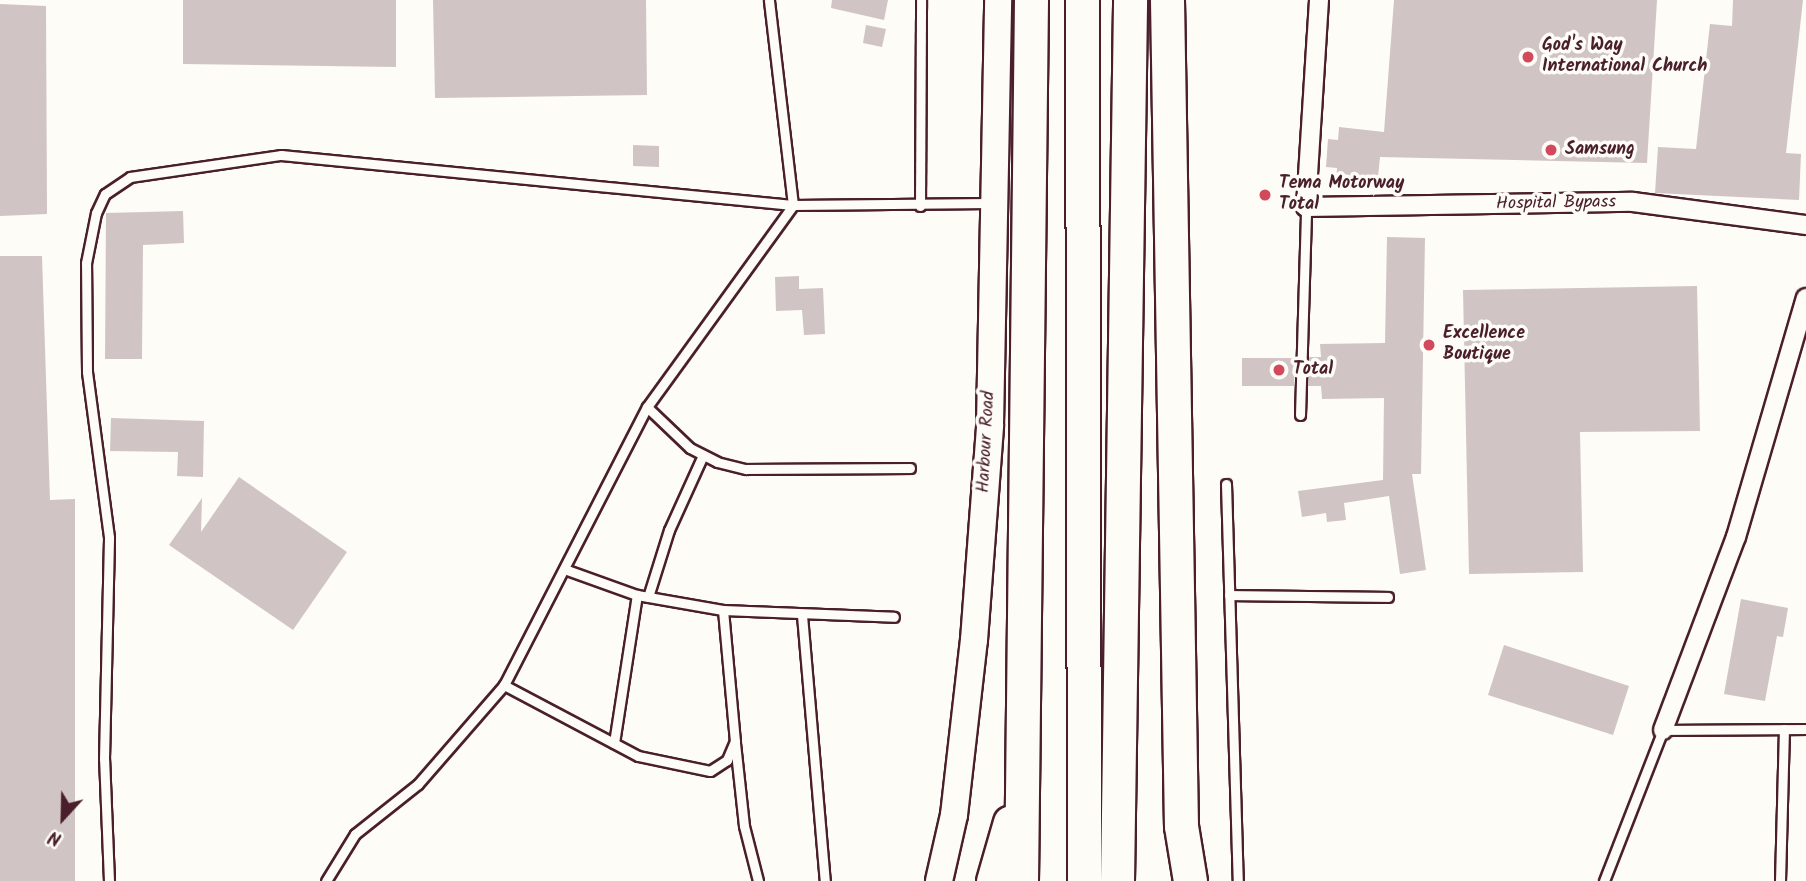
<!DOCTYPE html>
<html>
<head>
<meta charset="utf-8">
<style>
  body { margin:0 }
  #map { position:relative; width:1806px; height:881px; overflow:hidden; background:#fdfcf7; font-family:Kalam,sans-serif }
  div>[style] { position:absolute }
  .building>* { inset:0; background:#d0c5c4 }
  .roads { filter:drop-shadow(2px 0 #4a1f2b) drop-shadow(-2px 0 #4a1f2b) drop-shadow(0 2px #4a1f2b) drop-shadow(0 -2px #4a1f2b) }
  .lane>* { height:9px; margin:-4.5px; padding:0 4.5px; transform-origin:4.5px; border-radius:4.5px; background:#fdfcf7 }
  .street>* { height:18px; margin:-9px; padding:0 9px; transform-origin:9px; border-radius:9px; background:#fdfcf7 }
  .secondary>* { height:26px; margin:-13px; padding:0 13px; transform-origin:13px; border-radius:13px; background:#fdfcf7 }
  .highway>* { height:33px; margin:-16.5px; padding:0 16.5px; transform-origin:16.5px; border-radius:16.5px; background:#fdfcf7 }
  .dots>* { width:19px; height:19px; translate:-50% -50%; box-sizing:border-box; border:4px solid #fdfcf7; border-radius:50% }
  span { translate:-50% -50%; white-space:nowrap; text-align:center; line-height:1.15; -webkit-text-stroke:7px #fdfcf7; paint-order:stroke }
  .poi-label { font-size:18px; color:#4a1f2b; font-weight:700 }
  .left { translate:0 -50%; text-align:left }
  .street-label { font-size:18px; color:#4a1f2b }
  .north { position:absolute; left:28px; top:783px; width:70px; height:70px; -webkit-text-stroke:5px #fdfcf7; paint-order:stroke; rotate:202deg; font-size:19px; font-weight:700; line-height:28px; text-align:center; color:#4a1f2b }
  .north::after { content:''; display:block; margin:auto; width:24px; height:32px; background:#4a1f2b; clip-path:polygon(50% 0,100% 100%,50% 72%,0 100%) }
</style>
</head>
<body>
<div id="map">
  <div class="building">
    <i style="clip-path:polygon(183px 0,396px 0,396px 67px,183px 64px)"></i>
    <i style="clip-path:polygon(433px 0,646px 0,647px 95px,435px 98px)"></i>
    <i style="clip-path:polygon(832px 0,888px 0,884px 20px,831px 8px)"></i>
    <i style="clip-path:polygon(1394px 0,1657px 0,1647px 163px,1380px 157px,1377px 187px,1336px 183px,1337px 168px,1326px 167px,1328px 139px,1338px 140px,1339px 127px,1384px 132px)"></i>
    <i style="clip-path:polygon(1733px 0,1803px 0,1786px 153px,1801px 154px,1799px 200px,1655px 193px,1658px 147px,1696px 149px,1710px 24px,1732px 26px)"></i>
    <i style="clip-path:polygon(0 4px,46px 6px,47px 214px,0 216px)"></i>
    <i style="clip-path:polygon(866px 25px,886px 29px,882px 47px,863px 43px)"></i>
    <i style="clip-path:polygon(633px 145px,659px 146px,659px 167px,633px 166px)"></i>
    <i style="clip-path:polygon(183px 211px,184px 243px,143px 245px,142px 359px,105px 359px,106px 213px)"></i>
    <i style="clip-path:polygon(1387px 237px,1425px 238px,1421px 474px,1412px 474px,1426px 570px,1400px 574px,1389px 496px,1344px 503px,1346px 520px,1327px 522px,1326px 513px,1302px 517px,1298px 491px,1383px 480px,1384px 398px,1322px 399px,1321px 386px,1308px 386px,1309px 357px,1321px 357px,1320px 344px,1385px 343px)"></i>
    <i style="clip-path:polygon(0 256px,42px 256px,50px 500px,75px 499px,75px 881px,0 881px)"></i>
    <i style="clip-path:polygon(799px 276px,799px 289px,823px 288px,825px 334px,804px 335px,802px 310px,776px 311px,775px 277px)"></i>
    <i style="clip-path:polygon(1697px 286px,1700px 431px,1580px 432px,1583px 572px,1469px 574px,1463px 290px)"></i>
    <i style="clip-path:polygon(1242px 358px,1295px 358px,1294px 386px,1242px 386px)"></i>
    <i style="clip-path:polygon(111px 418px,204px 421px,203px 477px,177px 476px,178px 452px,110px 451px)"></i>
    <i style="clip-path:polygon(239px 477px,347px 552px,293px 630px,169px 545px,202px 498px,201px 532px)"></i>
    <i style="clip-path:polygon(1741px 599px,1788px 608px,1783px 637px,1777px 636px,1765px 701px,1724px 694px)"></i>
    <i style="clip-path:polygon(1504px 645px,1629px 686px,1613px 735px,1488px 695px)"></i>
  </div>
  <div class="roads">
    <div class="lane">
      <i style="left:920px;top:206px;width:206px;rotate:-89.7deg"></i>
      <i style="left:647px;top:407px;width:59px;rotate:43.6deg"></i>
      <i style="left:690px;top:448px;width:30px;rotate:27deg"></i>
      <i style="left:717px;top:462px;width:30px;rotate:14deg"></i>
      <i style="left:746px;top:469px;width:164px;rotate:-0.3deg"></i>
      <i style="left:1300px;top:415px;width:208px;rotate:-88.3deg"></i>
      <i style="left:1226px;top:484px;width:397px;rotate:88.3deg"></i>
      <i style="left:567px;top:570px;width:74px;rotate:19.7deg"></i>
      <i style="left:637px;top:595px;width:87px;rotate:9.9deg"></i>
      <i style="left:723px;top:610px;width:171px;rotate:2.3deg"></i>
      <i style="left:1229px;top:595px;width:159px;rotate:0.7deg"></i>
      <i style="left:648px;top:597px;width:70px;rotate:-72.6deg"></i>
      <i style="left:669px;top:530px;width:82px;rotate:-65.6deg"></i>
      <i style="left:723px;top:610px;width:132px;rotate:84.8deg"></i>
      <i style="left:735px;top:741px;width:21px;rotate:113deg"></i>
      <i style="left:727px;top:760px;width:20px;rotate:147deg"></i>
      <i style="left:710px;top:771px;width:74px;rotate:-168.2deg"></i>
      <i style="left:638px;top:756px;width:152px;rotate:-152.1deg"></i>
      <i style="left:504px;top:685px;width:313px;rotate:-62.8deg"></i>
      <i style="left:647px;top:407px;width:249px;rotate:-54.1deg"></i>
      <i style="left:793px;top:205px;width:206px;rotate:-96.7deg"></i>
      <i style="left:802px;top:615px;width:267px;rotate:85.1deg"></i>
      <i style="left:614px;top:743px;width:150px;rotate:-81.2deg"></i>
      <i style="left:735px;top:743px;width:83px;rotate:83.8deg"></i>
      <i style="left:744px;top:826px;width:57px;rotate:75.7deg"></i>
      <i style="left:109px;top:881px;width:122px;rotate:-92.3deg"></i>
      <i style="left:104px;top:759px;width:222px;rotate:-88.7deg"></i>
      <i style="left:109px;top:537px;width:166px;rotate:-97.6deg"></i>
      <i style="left:87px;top:372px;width:109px;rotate:-90.5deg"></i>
      <i style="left:86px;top:263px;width:51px;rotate:-78.7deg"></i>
      <i style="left:96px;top:213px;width:21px;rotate:-65deg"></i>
      <i style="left:105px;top:194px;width:30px;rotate:-34deg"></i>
      <i style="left:130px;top:177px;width:153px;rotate:-8.3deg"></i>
      <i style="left:281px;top:155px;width:514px;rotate:5.58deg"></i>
      <i style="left:793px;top:205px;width:197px;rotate:-0.6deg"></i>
      <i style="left:326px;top:881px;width:55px;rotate:-58.3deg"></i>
      <i style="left:355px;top:834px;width:80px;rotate:-38.4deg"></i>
      <i style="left:418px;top:784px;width:131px;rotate:-49deg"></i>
      <i style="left:1604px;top:881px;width:162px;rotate:-68.7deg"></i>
      <i style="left:1663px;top:730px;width:143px;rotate:-0.4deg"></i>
      <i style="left:1780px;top:881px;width:152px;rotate:-88.5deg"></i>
    </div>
    <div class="street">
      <i style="left:1319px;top:0;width:207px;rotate:93.6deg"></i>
      <i style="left:1306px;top:207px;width:327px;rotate:-0.9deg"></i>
      <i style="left:1633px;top:202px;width:175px;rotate:7.6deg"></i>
      <i style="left:1663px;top:730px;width:206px;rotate:-69.3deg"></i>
      <i style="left:1736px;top:537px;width:249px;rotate:-73.7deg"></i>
    </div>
    <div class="secondary">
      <i style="left:939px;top:881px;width:68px;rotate:-77.2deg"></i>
      <i style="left:954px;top:815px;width:176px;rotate:-83.5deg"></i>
      <i style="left:974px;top:640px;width:216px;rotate:-85.7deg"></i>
      <i style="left:990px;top:425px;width:425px;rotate:-88.9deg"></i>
    </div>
    <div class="highway">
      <i style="left:1082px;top:0;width:881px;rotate:89.87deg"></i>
      <i style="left:1167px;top:0;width:826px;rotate:89.03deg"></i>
      <i style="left:1181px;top:826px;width:56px;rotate:80.7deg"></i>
      <i style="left:993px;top:881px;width:61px;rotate:-73.9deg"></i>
      <i style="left:1021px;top:881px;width:881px;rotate:-89.35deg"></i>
      <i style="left:1117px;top:881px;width:881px;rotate:-89.15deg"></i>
    </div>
  </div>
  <div class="dots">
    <i style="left:1528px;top:57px;background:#d1495b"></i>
    <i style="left:1551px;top:150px;background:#d1495b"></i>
    <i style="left:1265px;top:195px;background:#d1495b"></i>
    <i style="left:1429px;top:345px;background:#d1495b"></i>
    <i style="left:1279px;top:370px;background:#d1495b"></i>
  </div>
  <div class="poi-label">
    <span class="left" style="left:1542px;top:57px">God's Way<br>International Church</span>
    <span class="left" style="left:1565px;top:150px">Samsung</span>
    <span class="left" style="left:1279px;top:195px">Tema Motorway<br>Total</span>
    <span class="left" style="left:1443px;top:345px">Excellence<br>Boutique</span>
    <span class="left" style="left:1293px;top:370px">Total</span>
  </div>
  <div class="street-label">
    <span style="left:1556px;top:204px;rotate:-1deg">Hospital Bypass</span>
    <span style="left:987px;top:442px;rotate:-87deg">Harbour Road</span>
  </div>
  <div class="north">N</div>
</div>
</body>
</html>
